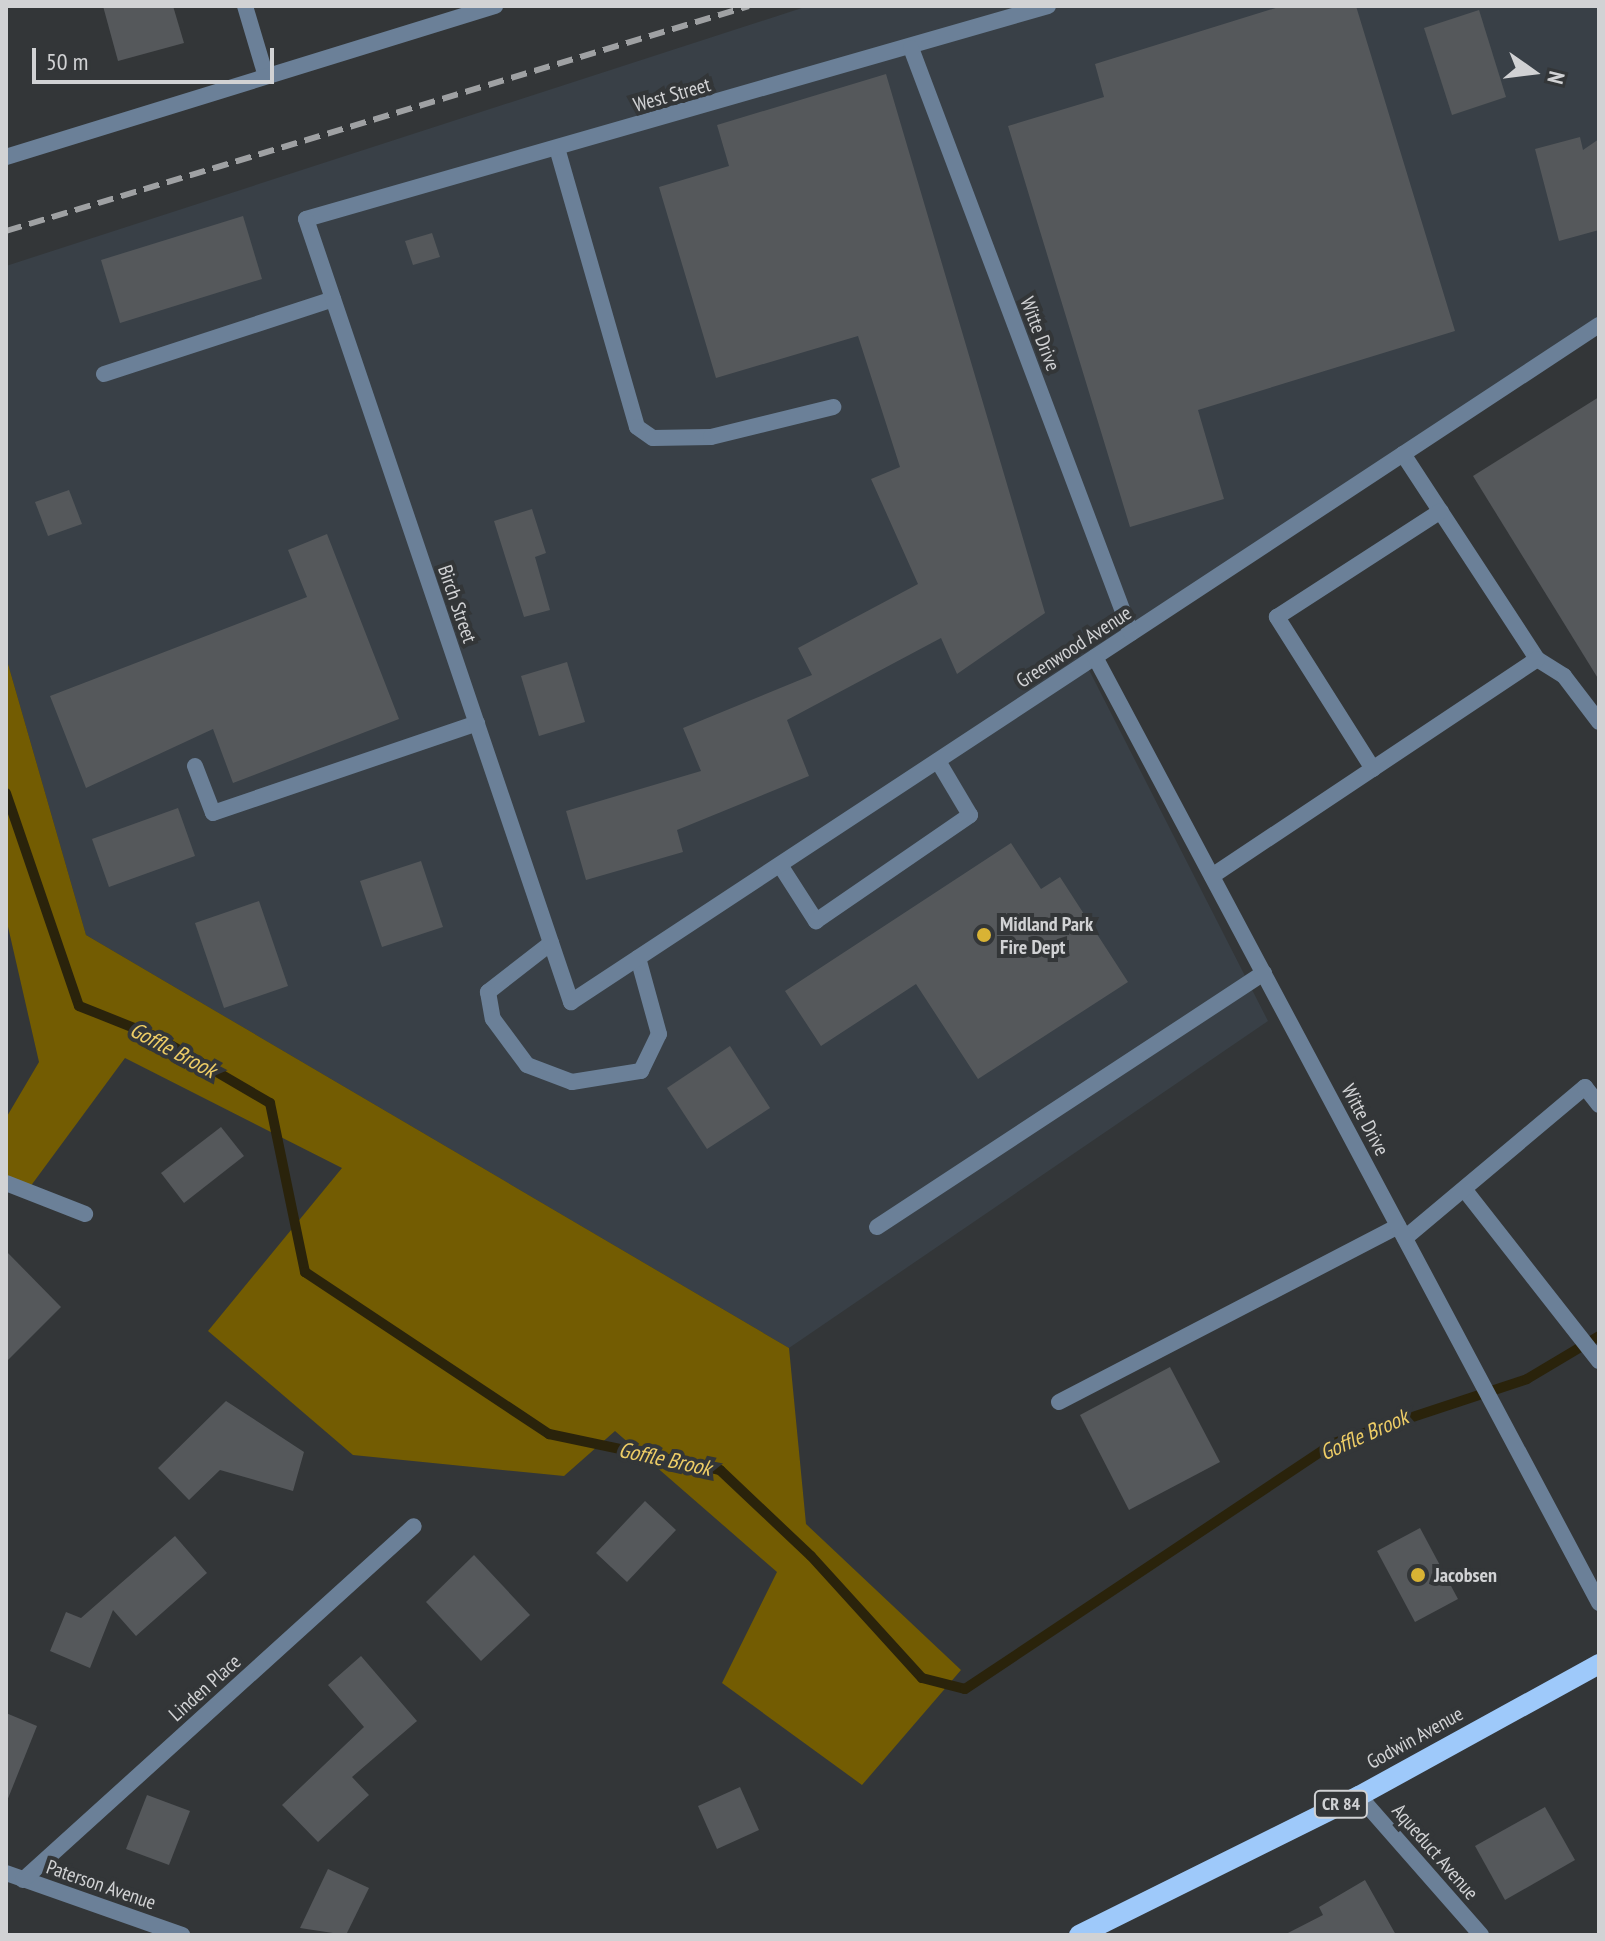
<!DOCTYPE html>
<html>
<head>
<meta charset="utf-8">
<style>
  body { margin:0 }
  #map { position:relative; width:1605px; height:1941px; overflow:hidden; background:#333638; font-family:"PT Sans Narrow",sans-serif }
  div>[style] { position:absolute }
  .built>* { inset:0; background:#394047 }
  .forest>* { inset:0; background:#735c02 }
  .stream>* { height:10px; margin:-5px; padding:0 5px; transform-origin:5px; border-radius:5px; background:#2a230b }
  .building>* { inset:0; background:#55585b }
  .lane>* { height:16px; margin:-8px; padding:0 8px; transform-origin:8px; border-radius:8px; background:#6b8098 }
  .street>* { height:16px; margin:-8px; padding:0 8px; transform-origin:8px; border-radius:8px; background:#6b8098 }
  .primary>* { height:20px; margin:-10px; padding:0 10px; transform-origin:10px; border-radius:10px; background:#9ec9fa }
  .rail>* { height:6px; margin-top:-3px; transform-origin:0; background:repeating-linear-gradient(90deg,#9fa1a3 0 16px,transparent 0 24px) }
  .dots>* { width:22px; height:22px; translate:-50% -50%; box-sizing:border-box; border:4px solid #333638; border-radius:50% }
  span { translate:-50% -50%; white-space:nowrap; text-align:center; line-height:1.15; -webkit-text-stroke:8px #333638; paint-order:stroke }
  .shield-label span { padding:2px 6px; background:#333638; border:2px solid; border-radius:6px; -webkit-text-stroke-width:0 }
  .shield-label { font-size:18px; color:#d1d2d4; font-weight:700 }
  .street-label { font-size:20px; color:#d1d2d4 }
  .poi-label { font-size:20px; color:#d1d2d4; font-weight:700 }
  .left { translate:0 -50%; text-align:left }
  .water-label { font-size:22px; color:#eecd66; font-style:italic }
  .frame { position:absolute; inset:0; border:8px solid #d1d2d4; pointer-events:none }
  .north { position:absolute; left:1493px; top:32px; width:80px; height:80px; -webkit-text-stroke:6px #333638; paint-order:stroke; rotate:104deg; font-size:22px; font-weight:700; line-height:32px; text-align:center; color:#d1d2d4 }
  .north::after { content:''; display:block; margin:auto; width:28px; height:36px; background:#d1d2d4; clip-path:polygon(50% 0,100% 100%,50% 72%,0 100%) }
  .scale { position:absolute; left:32px; top:48px; width:242px; height:36px; box-sizing:border-box; border:4px solid #d1d2d4; border-top:0; padding-left:10px; font-size:24px; line-height:28px; white-space:nowrap; color:#d1d2d4; -webkit-text-stroke:6px #333638; paint-order:stroke }
</style>
</head>
<body>
<div id="map">
  <div class="built">
    <i style="clip-path:polygon(808px 6px,1599px 6px,1599px 328px,1088px 668px,1268px 1021px,789px 1348px,86px 935px,6px 657px,6px 266px)"></i>
  </div>
  <div class="forest">
    <i style="clip-path:polygon(6px 657px,86px 935px,789px 1348px,806px 1524px,961px 1670px,862px 1785px,722px 1683px,777px 1572px,615px 1431px,564px 1476px,353px 1455px,208px 1331px,342px 1168px,125px 1058px,30px 1187px,6px 1176px,6px 1118px,39px 1062px,6px 918px)"></i>
  </div>
  <div class="stream">
    <i style="left:6px;top:793px;width:225px;rotate:71.1deg"></i>
    <i style="left:79px;top:1006px;width:84px;rotate:21.7deg"></i>
    <i style="left:157px;top:1037px;width:131px;rotate:30.3deg"></i>
    <i style="left:270px;top:1103px;width:173px;rotate:78.3deg"></i>
    <i style="left:305px;top:1272px;width:293px;rotate:33.6deg"></i>
    <i style="left:549px;top:1434px;width:175px;rotate:11.9deg"></i>
    <i style="left:720px;top:1470px;width:125px;rotate:43.4deg"></i>
    <i style="left:811px;top:1556px;width:165px;rotate:47.7deg"></i>
    <i style="left:922px;top:1678px;width:44px;rotate:14.3deg"></i>
    <i style="left:965px;top:1689px;width:443px;rotate:-33.7deg"></i>
    <i style="left:1334px;top:1443px;width:203px;rotate:-18.3deg"></i>
    <i style="left:1527px;top:1379px;width:84px;rotate:-30.8deg"></i>
  </div>
  <div class="building">
    <i style="clip-path:polygon(103px 6px,173px 6px,184px 43px,118px 61px)"></i>
    <i style="clip-path:polygon(1282px 6px,1356px 6px,1455px 331px,1198px 410px,1224px 499px,1130px 527px,1008px 126px,1104px 97px,1095px 64px)"></i>
    <i style="clip-path:polygon(1479px 10px,1506px 97px,1452px 115px,1424px 28px)"></i>
    <i style="clip-path:polygon(886px 74px,1045px 613px,957px 674px,941px 638px,787px 720px,809px 776px,677px 830px,683px 852px,586px 880px,566px 811px,701px 771px,683px 728px,812px 675px,798px 648px,918px 584px,871px 479px,900px 467px,858px 336px,716px 378px,659px 187px,729px 166px,717px 125px)"></i>
    <i style="clip-path:polygon(1580px 137px,1583px 150px,1599px 139px,1599px 230px,1559px 241px,1535px 149px)"></i>
    <i style="clip-path:polygon(243px 216px,262px 279px,120px 323px,101px 260px)"></i>
    <i style="clip-path:polygon(432px 233px,440px 257px,413px 265px,405px 241px)"></i>
    <i style="clip-path:polygon(1599px 397px,1599px 680px,1473px 476px)"></i>
    <i style="clip-path:polygon(69px 490px,82px 524px,48px 536px,35px 502px)"></i>
    <i style="clip-path:polygon(532px 509px,546px 553px,535px 557px,550px 610px,524px 617px,494px 521px)"></i>
    <i style="clip-path:polygon(327px 534px,399px 719px,233px 783px,213px 729px,86px 788px,50px 696px,307px 597px,288px 550px)"></i>
    <i style="clip-path:polygon(567px 662px,585px 722px,539px 736px,521px 676px)"></i>
    <i style="clip-path:polygon(178px 808px,195px 856px,109px 887px,92px 839px)"></i>
    <i style="clip-path:polygon(1011px 843px,1041px 889px,1060px 877px,1128px 982px,978px 1079px,916px 984px,821px 1046px,785px 991px)"></i>
    <i style="clip-path:polygon(421px 861px,443px 927px,382px 947px,360px 881px)"></i>
    <i style="clip-path:polygon(259px 901px,288px 986px,224px 1008px,195px 923px)"></i>
    <i style="clip-path:polygon(730px 1046px,770px 1108px,707px 1149px,667px 1088px)"></i>
    <i style="clip-path:polygon(221px 1127px,244px 1156px,184px 1203px,161px 1173px)"></i>
    <i style="clip-path:polygon(6px 1251px,61px 1307px,6px 1362px)"></i>
    <i style="clip-path:polygon(1170px 1367px,1220px 1462px,1129px 1510px,1080px 1415px)"></i>
    <i style="clip-path:polygon(226px 1401px,304px 1452px,293px 1491px,220px 1470px,189px 1500px,158px 1468px)"></i>
    <i style="clip-path:polygon(645px 1501px,676px 1530px,627px 1582px,596px 1553px)"></i>
    <i style="clip-path:polygon(1420px 1528px,1458px 1599px,1415px 1622px,1377px 1551px)"></i>
    <i style="clip-path:polygon(175px 1536px,207px 1573px,136px 1636px,113px 1610px,90px 1668px,50px 1651px,66px 1612px,81px 1618px)"></i>
    <i style="clip-path:polygon(474px 1555px,530px 1615px,481px 1661px,426px 1602px)"></i>
    <i style="clip-path:polygon(361px 1656px,417px 1721px,352px 1777px,369px 1795px,318px 1842px,282px 1805px,364px 1727px,328px 1685px)"></i>
    <i style="clip-path:polygon(6px 1713px,37px 1726px,7px 1801px,6px 1800px)"></i>
    <i style="clip-path:polygon(740px 1787px,759px 1830px,717px 1849px,698px 1806px)"></i>
    <i style="clip-path:polygon(147px 1795px,190px 1811px,169px 1865px,126px 1849px)"></i>
    <i style="clip-path:polygon(1545px 1807px,1575px 1860px,1505px 1900px,1475px 1846px)"></i>
    <i style="clip-path:polygon(328px 1869px,369px 1888px,346px 1935px,300px 1928px)"></i>
    <i style="clip-path:polygon(1365px 1880px,1396px 1935px,1284px 1935px,1323px 1915px,1319px 1907px)"></i>
  </div>
  <div class="lane">
    <i style="left:557px;top:148px;width:290px;rotate:74deg"></i>
    <i style="left:637px;top:427px;width:19px;rotate:35deg"></i>
    <i style="left:653px;top:438px;width:58px;rotate:-1deg"></i>
    <i style="left:711px;top:437px;width:126px;rotate:-13.8deg"></i>
    <i style="left:104px;top:374px;width:241px;rotate:-18.1deg"></i>
    <i style="left:1403px;top:454px;width:245px;rotate:56.8deg"></i>
    <i style="left:1537px;top:659px;width:32px;rotate:32deg"></i>
    <i style="left:1564px;top:676px;width:58px;rotate:52.7deg"></i>
    <i style="left:195px;top:766px;width:50px;rotate:69deg"></i>
    <i style="left:213px;top:813px;width:279px;rotate:-18.8deg"></i>
    <i style="left:1373px;top:769px;width:180px;rotate:-122.3deg"></i>
    <i style="left:1277px;top:617px;width:195px;rotate:-32.9deg"></i>
    <i style="left:780px;top:865px;width:67px;rotate:57.3deg"></i>
    <i style="left:816px;top:921px;width:187px;rotate:-34.5deg"></i>
    <i style="left:970px;top:815px;width:63px;rotate:-120.7deg"></i>
    <i style="left:1212px;top:876px;width:391px;rotate:-33.7deg"></i>
    <i style="left:551px;top:943px;width:80px;rotate:142.1deg"></i>
    <i style="left:488px;top:992px;width:27px;rotate:80deg"></i>
    <i style="left:493px;top:1019px;width:57px;rotate:53.5deg"></i>
    <i style="left:527px;top:1065px;width:48px;rotate:20.7deg"></i>
    <i style="left:572px;top:1082px;width:70px;rotate:-9.1deg"></i>
    <i style="left:641px;top:1071px;width:41px;rotate:-64.1deg"></i>
    <i style="left:659px;top:1034px;width:79px;rotate:-105.4deg"></i>
    <i style="left:1464px;top:1189px;width:219px;rotate:51.9deg"></i>
    <i style="left:877px;top:1227px;width:463px;rotate:-33.3deg"></i>
    <i style="left:1405px;top:1238px;width:235px;rotate:-40deg"></i>
    <i style="left:1585px;top:1087px;width:23px;rotate:52deg"></i>
    <i style="left:1059px;top:1402px;width:382px;rotate:-27.4deg"></i>
  </div>
  <div class="street">
    <i style="left:245px;top:6px;width:70px;rotate:73.4deg"></i>
    <i style="left:1048px;top:6px;width:772px;rotate:163.98deg"></i>
    <i style="left:306px;top:219px;width:827px;rotate:71.3deg"></i>
    <i style="left:571px;top:1002px;width:1231px;rotate:-33.37deg"></i>
    <i style="left:911px;top:48px;width:625px;rotate:69.39deg"></i>
    <i style="left:6px;top:157px;width:512px;rotate:-17.16deg"></i>
    <i style="left:1095px;top:657px;width:1072px;rotate:61.95deg"></i>
    <i style="left:6px;top:1183px;width:85px;rotate:21.4deg"></i>
    <i style="left:1359px;top:1796px;width:185px;rotate:48.7deg"></i>
    <i style="left:6px;top:1873px;width:187px;rotate:19.4deg"></i>
    <i style="left:23px;top:1880px;width:527px;rotate:-42.16deg"></i>
  </div>
  <div class="primary">
    <i style="left:1079px;top:1935px;width:313px;rotate:-26.4deg"></i>
    <i style="left:1359px;top:1796px;width:274px;rotate:-28.8deg"></i>
  </div>
  <div class="rail">
    <i style="left:6px;top:231px;width:776px;rotate:-16.85deg"></i>
  </div>
  <div class="dots">
    <i style="left:984px;top:935px;background:#d9b334"></i>
    <i style="left:1418px;top:1575px;background:#d9b334"></i>
  </div>
  <div class="shield-label">
    <span style="left:1341px;top:1804px">CR 84</span>
  </div>
  <div class="street-label">
    <span style="left:672px;top:95px;rotate:-16deg">West Street</span>
    <span style="left:1040px;top:334px;rotate:69deg">Witte Drive</span>
    <span style="left:457px;top:604px;rotate:71deg">Birch Street</span>
    <span style="left:1074px;top:647px;rotate:-33deg">Greenwood Avenue</span>
    <span style="left:1365px;top:1120px;rotate:62deg">Witte Drive</span>
    <span style="left:205px;top:1688px;rotate:-42deg">Linden Place</span>
    <span style="left:1415px;top:1738px;rotate:-29deg">Godwin Avenue</span>
    <span style="left:1435px;top:1852px;rotate:49deg">Aqueduct Avenue</span>
    <span style="left:101px;top:1885px;rotate:19deg">Paterson Avenue</span>
  </div>
  <div class="poi-label">
    <span class="left" style="left:1000px;top:936px">Midland Park<br>Fire Dept</span>
    <span class="left" style="left:1434px;top:1575px">Jacobsen</span>
  </div>
  <div class="water-label">
    <span style="left:173px;top:1050px;rotate:28deg">Goffle Brook</span>
    <span style="left:1364px;top:1435px;rotate:-24deg">Goffle Brook</span>
    <span style="left:665px;top:1459px;rotate:12deg">Goffle Brook</span>
  </div>
  <div class="frame"></div>
  <div class="north">N</div>
  <div class="scale">50 m</div>
</div>
</body>
</html>
